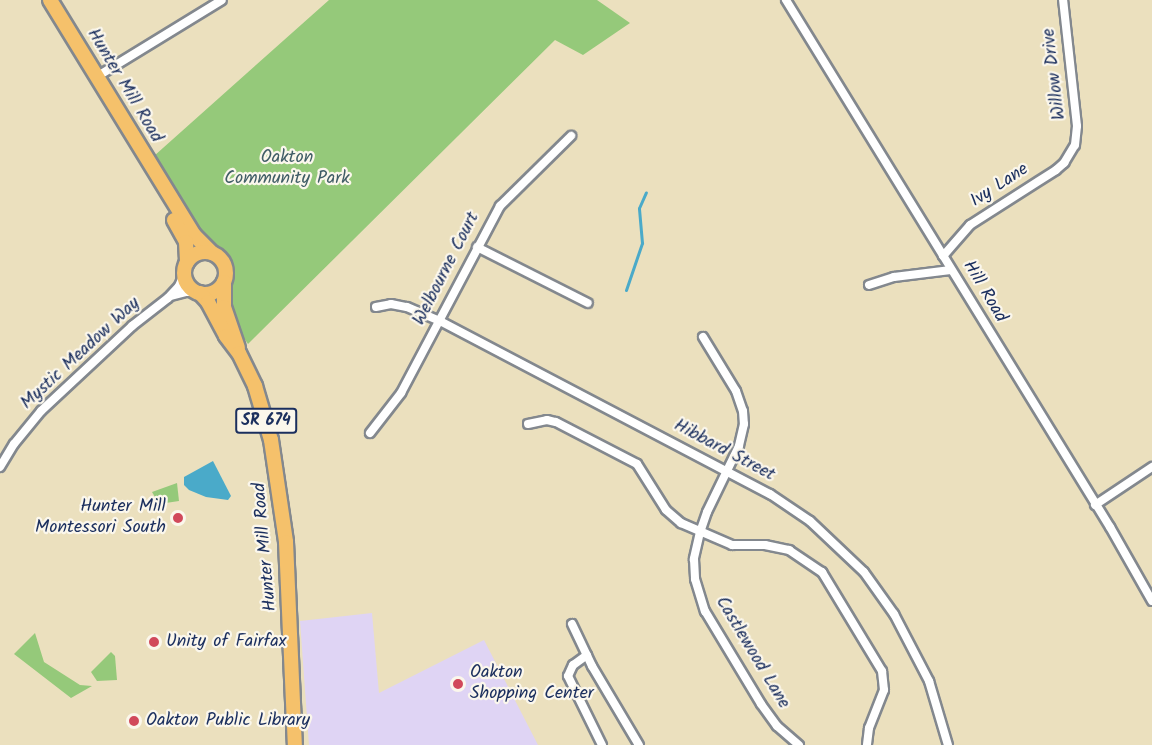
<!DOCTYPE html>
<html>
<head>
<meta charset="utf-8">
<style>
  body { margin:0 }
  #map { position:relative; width:1152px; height:745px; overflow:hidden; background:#ebe0be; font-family:Kalam,sans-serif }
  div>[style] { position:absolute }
  .built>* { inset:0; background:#dfd4f4 }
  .green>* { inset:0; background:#95c97a }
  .water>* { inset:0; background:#4aaac9 }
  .stream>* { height:3px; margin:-1.5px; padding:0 1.5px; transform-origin:1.5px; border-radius:1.5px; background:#4aaac9 }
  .roads { filter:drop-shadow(2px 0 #83888e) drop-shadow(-2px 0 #83888e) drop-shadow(0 2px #83888e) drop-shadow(0 -2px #83888e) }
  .minor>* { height:8px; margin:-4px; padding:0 4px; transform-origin:4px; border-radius:4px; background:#fff }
  .primary>* { height:14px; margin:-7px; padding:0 7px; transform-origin:7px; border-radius:7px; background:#f5c16b }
  .primary>.ring { margin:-7px; padding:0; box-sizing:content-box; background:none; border:14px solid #f5c16b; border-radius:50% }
  .dots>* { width:16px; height:16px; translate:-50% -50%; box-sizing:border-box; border:3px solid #fbf7ec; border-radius:50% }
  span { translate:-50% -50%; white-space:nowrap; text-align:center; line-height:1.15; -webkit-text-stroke:4.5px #fbf7ec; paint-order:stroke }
  .shield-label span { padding:2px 4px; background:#fbf7ec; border:2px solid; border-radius:4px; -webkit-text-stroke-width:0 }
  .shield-label { font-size:16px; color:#1b2f5e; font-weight:700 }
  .street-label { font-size:18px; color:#1b2f5e }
  .park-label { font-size:18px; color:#405d66 }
  .poi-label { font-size:18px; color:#1b2f5e }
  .right { translate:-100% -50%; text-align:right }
  .left { translate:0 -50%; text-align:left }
</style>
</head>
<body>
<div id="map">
  <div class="built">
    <i style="clip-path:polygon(372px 613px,379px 693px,484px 640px,538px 745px,309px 745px,300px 621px)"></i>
  </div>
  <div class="green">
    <i style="clip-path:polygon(329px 0,597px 0,630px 23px,583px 55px,555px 40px,248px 344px,233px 322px,227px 288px,233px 272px,228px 260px,197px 236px,154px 156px)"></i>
    <i style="clip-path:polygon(177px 483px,179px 501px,159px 504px,152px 492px)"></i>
    <i style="clip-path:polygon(35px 633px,44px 662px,80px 685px,92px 686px,71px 698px,14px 654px)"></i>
    <i style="clip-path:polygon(111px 652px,115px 656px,117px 680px,97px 681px,91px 672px)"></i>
  </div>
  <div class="water">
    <i style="clip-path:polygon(213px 461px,231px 496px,228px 500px,206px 497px,189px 490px,184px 485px,184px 477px)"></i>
  </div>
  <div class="stream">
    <i style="left:626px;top:290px;width:50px;rotate:-71.2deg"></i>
    <i style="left:642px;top:243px;width:35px;rotate:-95deg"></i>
    <i style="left:639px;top:208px;width:17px;rotate:-66deg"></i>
  </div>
  <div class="roads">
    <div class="minor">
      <i style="left:786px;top:0;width:619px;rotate:58.42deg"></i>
      <i style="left:1110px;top:527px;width:85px;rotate:60.4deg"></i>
      <i style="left:98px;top:76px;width:145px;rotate:-31.5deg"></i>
      <i style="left:477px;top:247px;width:124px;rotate:26.8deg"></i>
      <i style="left:943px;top:256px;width:41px;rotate:-48.9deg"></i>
      <i style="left:970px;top:225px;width:102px;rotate:-32.6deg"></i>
      <i style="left:1056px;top:170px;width:11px;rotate:-41deg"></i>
      <i style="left:1064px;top:163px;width:21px;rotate:-59deg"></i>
      <i style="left:1075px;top:145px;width:19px;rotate:-84deg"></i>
      <i style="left:1077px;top:126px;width:127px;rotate:-96.3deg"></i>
      <i style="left:869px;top:285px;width:26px;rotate:-18deg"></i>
      <i style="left:894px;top:277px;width:57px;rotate:-7deg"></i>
      <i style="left:171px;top:296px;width:16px;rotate:-15deg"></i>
      <i style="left:186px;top:292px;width:11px"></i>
      <i style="left:376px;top:307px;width:15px;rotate:-11deg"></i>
      <i style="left:391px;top:304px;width:16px;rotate:11deg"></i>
      <i style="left:407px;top:307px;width:36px;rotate:23deg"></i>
      <i style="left:440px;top:321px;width:373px;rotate:27.7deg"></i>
      <i style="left:770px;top:494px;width:48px;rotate:34deg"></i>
      <i style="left:810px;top:521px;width:74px;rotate:43.4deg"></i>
      <i style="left:864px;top:572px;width:52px;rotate:54.5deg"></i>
      <i style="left:894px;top:614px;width:76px;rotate:62.4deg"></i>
      <i style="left:929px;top:681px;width:67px;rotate:73.5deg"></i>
      <i style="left:703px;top:337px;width:63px;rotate:58.6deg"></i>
      <i style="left:736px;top:391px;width:21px;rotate:71deg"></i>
      <i style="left:743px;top:411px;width:13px;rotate:86deg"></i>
      <i style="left:744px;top:424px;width:23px;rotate:103deg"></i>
      <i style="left:739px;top:446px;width:73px;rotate:115.9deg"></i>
      <i style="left:707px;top:512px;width:21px;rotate:109deg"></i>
      <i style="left:700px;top:532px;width:28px;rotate:103deg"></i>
      <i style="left:694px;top:559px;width:20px;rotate:87deg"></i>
      <i style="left:695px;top:579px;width:34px;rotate:73deg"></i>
      <i style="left:705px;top:611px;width:109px;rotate:58.9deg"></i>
      <i style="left:761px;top:704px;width:27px;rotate:54deg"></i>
      <i style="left:777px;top:726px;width:29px;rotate:41deg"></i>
      <i style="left:528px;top:424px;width:19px;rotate:-12deg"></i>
      <i style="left:547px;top:420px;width:9px;rotate:13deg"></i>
      <i style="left:556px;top:422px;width:91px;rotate:27.4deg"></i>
      <i style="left:637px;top:464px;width:54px;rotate:57.8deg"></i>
      <i style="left:666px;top:510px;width:20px;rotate:41deg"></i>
      <i style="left:681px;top:523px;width:56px;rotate:23.3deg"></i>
      <i style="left:732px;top:545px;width:33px"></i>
      <i style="left:765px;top:545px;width:25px;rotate:12deg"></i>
      <i style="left:789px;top:550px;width:40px;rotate:34deg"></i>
      <i style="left:822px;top:572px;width:116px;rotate:58.8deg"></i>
      <i style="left:882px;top:671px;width:19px;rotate:84deg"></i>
      <i style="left:884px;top:690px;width:41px;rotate:111.5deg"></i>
      <i style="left:869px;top:728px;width:17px;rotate:97deg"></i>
      <i style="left:370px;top:433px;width:51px;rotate:-52.2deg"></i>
      <i style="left:401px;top:393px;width:212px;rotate:-62.1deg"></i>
      <i style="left:500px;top:206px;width:100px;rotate:-44.6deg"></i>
      <i style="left:0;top:467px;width:27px;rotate:-59deg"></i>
      <i style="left:14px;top:444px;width:43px;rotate:-50.7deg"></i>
      <i style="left:41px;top:411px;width:125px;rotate:-43deg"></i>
      <i style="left:132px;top:326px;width:46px;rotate:-37.9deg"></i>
      <i style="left:168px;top:298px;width:16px;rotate:-47deg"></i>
      <i style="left:179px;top:286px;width:13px;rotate:-67deg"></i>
      <i style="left:1095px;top:505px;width:69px;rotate:-33.7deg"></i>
      <i style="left:572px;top:624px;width:47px;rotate:64.5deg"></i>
      <i style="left:592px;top:666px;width:92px;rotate:59.3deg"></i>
      <i style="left:587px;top:655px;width:17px;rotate:144deg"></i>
      <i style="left:573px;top:665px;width:12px;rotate:114deg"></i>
      <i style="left:568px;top:676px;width:77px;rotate:63.8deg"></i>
    </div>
    <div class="primary">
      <i style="left:50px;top:0;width:276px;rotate:58.5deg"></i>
      <i style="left:194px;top:235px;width:25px;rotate:45deg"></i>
      <i style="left:174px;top:220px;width:25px;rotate:61deg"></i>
      <i style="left:186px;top:242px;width:20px;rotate:87deg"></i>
      <i class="ring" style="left:184px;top:252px;width:28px;height:28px"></i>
      <i style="left:224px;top:282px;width:25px;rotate:90deg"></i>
      <i style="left:224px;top:307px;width:43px;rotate:71.1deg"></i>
      <i style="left:200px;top:293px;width:12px;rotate:48deg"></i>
      <i style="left:208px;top:302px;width:38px;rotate:62deg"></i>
      <i style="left:226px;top:336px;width:21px;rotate:53deg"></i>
      <i style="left:239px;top:353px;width:37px;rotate:64deg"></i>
      <i style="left:255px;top:386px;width:56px;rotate:73.5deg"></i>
      <i style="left:271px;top:440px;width:103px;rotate:81.6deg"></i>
      <i style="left:286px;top:542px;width:203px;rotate:87.5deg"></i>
    </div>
  </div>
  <div class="dots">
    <i style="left:178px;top:518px;background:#d1495b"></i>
    <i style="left:154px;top:642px;background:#d1495b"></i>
    <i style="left:458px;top:684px;background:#d1495b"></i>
    <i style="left:134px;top:721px;background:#d1495b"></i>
  </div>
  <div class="shield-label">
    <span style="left:266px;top:421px">SR 674</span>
  </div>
  <div class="street-label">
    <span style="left:1055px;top:74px;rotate:-97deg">Willow Drive</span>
    <span style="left:124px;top:86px;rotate:59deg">Hunter Mill Road</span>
    <span style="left:1000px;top:186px;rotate:-33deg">Ivy Lane</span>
    <span style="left:447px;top:269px;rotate:-63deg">Welbourne Court</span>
    <span style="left:984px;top:292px;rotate:59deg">Hill Road</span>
    <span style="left:81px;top:354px;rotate:-43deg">Mystic Meadow Way</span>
    <span style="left:724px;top:451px;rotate:28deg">Hibbard Street</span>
    <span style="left:266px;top:547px;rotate:-95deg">Hunter Mill Road</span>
    <span style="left:752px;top:653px;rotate:59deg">Castlewood Lane</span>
  </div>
  <div class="park-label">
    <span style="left:287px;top:169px">Oakton<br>Community Park</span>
  </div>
  <div class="poi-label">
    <span class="right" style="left:166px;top:518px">Hunter Mill<br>Montessori South</span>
    <span class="left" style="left:166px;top:642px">Unity of Fairfax</span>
    <span class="left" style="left:470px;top:684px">Oakton<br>Shopping Center</span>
    <span class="left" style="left:146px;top:721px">Oakton Public Library</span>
  </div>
</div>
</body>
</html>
